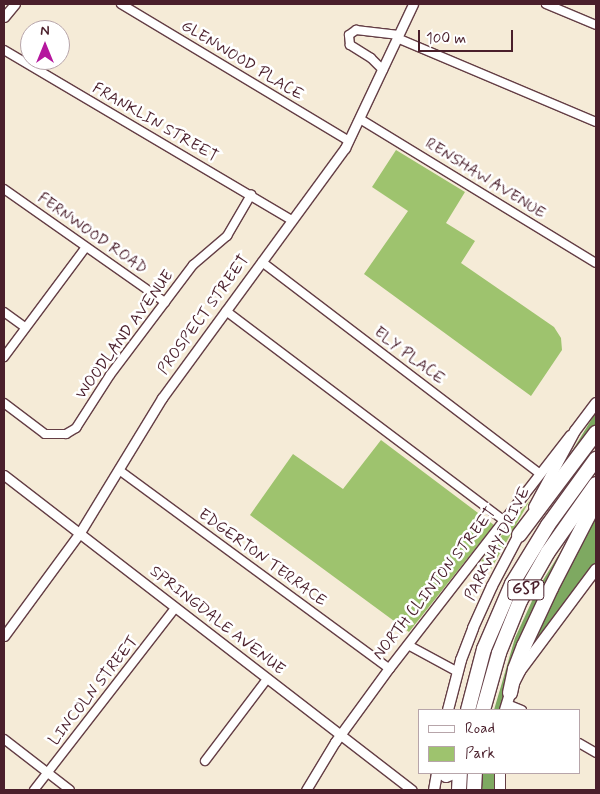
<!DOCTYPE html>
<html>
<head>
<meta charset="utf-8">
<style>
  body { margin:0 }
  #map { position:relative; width:600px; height:794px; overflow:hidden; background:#f5ebd7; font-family:Mynerve,sans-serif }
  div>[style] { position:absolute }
  .green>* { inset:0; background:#9ec36e }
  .forest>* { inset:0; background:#7ea961 }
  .roads { filter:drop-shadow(1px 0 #643e45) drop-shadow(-1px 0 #643e45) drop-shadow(0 1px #643e45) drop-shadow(0 -1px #643e45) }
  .minor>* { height:8px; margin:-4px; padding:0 4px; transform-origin:4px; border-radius:4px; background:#fff }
  .tertiary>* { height:9px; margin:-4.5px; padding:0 4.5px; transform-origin:4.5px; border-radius:4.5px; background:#fff }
  .secondary>* { height:10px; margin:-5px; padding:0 5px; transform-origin:5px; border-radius:5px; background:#fff }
  .motorway>* { height:14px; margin:-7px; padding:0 7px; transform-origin:7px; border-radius:7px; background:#fff }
  span { translate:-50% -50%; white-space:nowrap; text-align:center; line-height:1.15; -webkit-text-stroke:5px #fff; paint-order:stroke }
  .shield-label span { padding:1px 4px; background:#fff; border:1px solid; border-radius:4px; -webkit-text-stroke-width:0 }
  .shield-label { font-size:15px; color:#4a1f2b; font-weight:700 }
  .street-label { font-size:16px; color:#4a1f2b }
  .frame { position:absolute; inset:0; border:5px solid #4a1f2b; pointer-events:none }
  .legend { position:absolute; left:418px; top:709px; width:162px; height:65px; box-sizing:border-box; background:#fff; border:1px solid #b7a5aa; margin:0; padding:6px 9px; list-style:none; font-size:15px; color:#4a1f2b }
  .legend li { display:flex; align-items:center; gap:10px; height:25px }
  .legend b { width:25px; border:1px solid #b7a5aa }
  .north { position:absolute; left:20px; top:20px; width:50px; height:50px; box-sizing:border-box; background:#fff; border:1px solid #b7a5aa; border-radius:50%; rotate:0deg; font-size:14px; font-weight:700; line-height:20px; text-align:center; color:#4a1f2b }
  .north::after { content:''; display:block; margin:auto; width:18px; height:22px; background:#b5179e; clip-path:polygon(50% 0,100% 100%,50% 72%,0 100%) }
  .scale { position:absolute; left:418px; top:30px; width:95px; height:22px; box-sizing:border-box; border:2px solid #4a1f2b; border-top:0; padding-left:6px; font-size:15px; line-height:18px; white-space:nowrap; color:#4a1f2b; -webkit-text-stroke:4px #fff; paint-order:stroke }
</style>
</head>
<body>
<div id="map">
  <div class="green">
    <i style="clip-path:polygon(396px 150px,465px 192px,446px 223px,475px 241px,461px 263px,554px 327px,561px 338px,562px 350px,531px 396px,364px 274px,408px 211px,372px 187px)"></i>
    <i style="clip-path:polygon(381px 440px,494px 525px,409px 632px,250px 515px,293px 454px,343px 489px)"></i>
    <i style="clip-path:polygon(530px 500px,491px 569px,481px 561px)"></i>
  </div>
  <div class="forest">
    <i style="clip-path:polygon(596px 412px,596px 424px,549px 489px)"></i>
    <i style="clip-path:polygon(596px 512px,596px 563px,538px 638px,532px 636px)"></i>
    <i style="clip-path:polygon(579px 522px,501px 710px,494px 710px,515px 638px,537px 590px)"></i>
    <i style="clip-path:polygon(482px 773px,495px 773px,495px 790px,480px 790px)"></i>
  </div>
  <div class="roads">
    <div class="minor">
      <i style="left:121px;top:4px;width:266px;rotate:31deg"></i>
      <i style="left:546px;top:4px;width:54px;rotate:22.8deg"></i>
      <i style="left:397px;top:38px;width:216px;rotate:22.9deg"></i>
      <i style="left:4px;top:50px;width:334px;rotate:30.6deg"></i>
      <i style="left:383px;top:70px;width:17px;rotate:-135deg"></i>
      <i style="left:371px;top:58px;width:25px;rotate:-148deg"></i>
      <i style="left:350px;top:45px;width:10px;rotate:-96deg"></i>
      <i style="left:349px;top:35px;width:9px;rotate:-36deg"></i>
      <i style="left:356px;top:30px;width:43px;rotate:6.6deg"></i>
      <i style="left:360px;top:119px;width:276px;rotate:31.4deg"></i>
      <i style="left:4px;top:189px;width:197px;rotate:35.1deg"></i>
      <i style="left:262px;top:262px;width:348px;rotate:37.3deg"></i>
      <i style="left:226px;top:311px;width:347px;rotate:37deg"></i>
      <i style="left:4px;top:312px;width:26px;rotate:36deg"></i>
      <i style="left:4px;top:357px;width:137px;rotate:-53.3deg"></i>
      <i style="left:4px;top:403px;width:51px;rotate:37.1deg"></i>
      <i style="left:45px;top:434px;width:21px"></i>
      <i style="left:66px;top:434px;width:12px;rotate:-31deg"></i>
      <i style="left:76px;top:428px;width:63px;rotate:-57.3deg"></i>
      <i style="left:110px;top:375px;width:138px;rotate:-53deg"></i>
      <i style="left:193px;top:265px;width:45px;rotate:-40.5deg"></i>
      <i style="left:227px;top:236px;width:48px;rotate:-59.7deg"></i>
      <i style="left:119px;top:470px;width:335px;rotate:36.3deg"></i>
      <i style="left:408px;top:645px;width:57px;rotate:28.4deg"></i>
      <i style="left:507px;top:704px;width:16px;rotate:22deg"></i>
      <i style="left:4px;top:739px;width:83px;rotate:37.7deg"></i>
      <i style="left:579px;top:743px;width:20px;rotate:30deg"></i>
      <i style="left:205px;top:761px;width:103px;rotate:-52.9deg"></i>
      <i style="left:34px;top:790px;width:230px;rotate:-52.2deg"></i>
    </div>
    <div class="tertiary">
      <i style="left:4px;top:17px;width:17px;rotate:-50deg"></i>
      <i style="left:4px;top:475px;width:515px;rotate:37.67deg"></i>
      <i style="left:4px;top:636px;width:127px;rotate:-53.7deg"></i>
      <i style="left:79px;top:534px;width:159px;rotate:-58.6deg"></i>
      <i style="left:162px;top:398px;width:310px;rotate:-53.8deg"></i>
      <i style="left:345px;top:148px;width:159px;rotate:-64.7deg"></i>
      <i style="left:306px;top:790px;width:56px;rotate:-58.9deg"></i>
      <i style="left:335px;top:742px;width:92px;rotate:-53.9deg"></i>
      <i style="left:389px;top:668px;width:295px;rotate:-52.2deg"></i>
    </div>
    <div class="secondary">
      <i style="left:534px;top:507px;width:86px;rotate:-61.7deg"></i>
      <i style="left:575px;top:431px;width:35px;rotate:-53deg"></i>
      <i style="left:448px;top:710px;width:52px;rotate:-75.4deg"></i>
      <i style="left:461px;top:660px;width:34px;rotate:-69deg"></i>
      <i style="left:473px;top:628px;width:46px;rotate:-65.7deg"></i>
      <i style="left:492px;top:586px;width:62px;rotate:-62.2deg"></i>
      <i style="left:505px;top:710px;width:24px;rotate:-73deg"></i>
      <i style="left:512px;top:687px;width:18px;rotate:-63deg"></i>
      <i style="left:520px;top:671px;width:127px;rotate:-53.3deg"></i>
      <i style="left:441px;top:773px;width:6px;rotate:39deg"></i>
      <i style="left:446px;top:777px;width:11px;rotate:-22deg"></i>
      <i style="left:500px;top:773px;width:17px;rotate:90deg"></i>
      <i style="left:434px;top:790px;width:17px;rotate:-80deg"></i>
    </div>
    <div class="motorway">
      <i style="left:519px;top:535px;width:128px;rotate:-53deg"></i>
      <i style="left:510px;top:693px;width:25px;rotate:-78deg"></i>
      <i style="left:515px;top:669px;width:25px;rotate:-69deg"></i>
      <i style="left:524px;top:646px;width:64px;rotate:-65deg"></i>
      <i style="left:551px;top:588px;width:98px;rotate:-62.7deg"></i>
      <i style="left:468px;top:710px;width:63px;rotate:-75.3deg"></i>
      <i style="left:484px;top:649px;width:71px;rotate:-66.7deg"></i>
      <i style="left:512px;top:584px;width:69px;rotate:-58.6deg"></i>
      <i style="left:548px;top:525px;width:82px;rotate:-54deg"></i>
      <i style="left:483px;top:710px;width:59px;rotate:-74.3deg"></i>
      <i style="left:499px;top:653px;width:56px;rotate:-68deg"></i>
      <i style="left:520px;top:601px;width:56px;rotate:-60.3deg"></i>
      <i style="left:548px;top:552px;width:83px;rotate:-54.8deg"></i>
      <i style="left:459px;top:790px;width:17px;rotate:-87deg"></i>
      <i style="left:474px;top:790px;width:17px;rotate:-87deg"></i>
    </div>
  </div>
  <div class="shield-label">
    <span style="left:526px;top:590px">GSP</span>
  </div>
  <div class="street-label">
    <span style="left:242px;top:61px;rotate:31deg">GLENWOOD PLACE</span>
    <span style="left:155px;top:123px;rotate:30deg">FRANKLIN STREET</span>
    <span style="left:485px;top:179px;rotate:32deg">RENSHAW AVENUE</span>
    <span style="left:92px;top:234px;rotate:35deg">FERNWOOD ROAD</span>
    <span style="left:204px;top:315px;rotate:-54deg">PROSPECT STREET</span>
    <span style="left:125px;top:335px;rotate:-54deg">WOODLAND AVENUE</span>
    <span style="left:409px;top:356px;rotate:37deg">ELY PLACE</span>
    <span style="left:498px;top:544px;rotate:-63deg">PARKWAY DRIVE</span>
    <span style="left:262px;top:558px;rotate:36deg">EDGERTON TERRACE</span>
    <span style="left:435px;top:584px;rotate:-52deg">NORTH CLINTON STREET</span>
    <span style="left:217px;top:621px;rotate:38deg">SPRINGDALE AVENUE</span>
    <span style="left:94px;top:691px;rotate:-52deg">LINCOLN STREET</span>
  </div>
  <div class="frame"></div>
  <ul class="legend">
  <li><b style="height:6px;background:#fff"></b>Road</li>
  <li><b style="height:14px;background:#9ec36e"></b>Park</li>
  </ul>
  <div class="north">N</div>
  <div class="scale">100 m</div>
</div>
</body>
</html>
